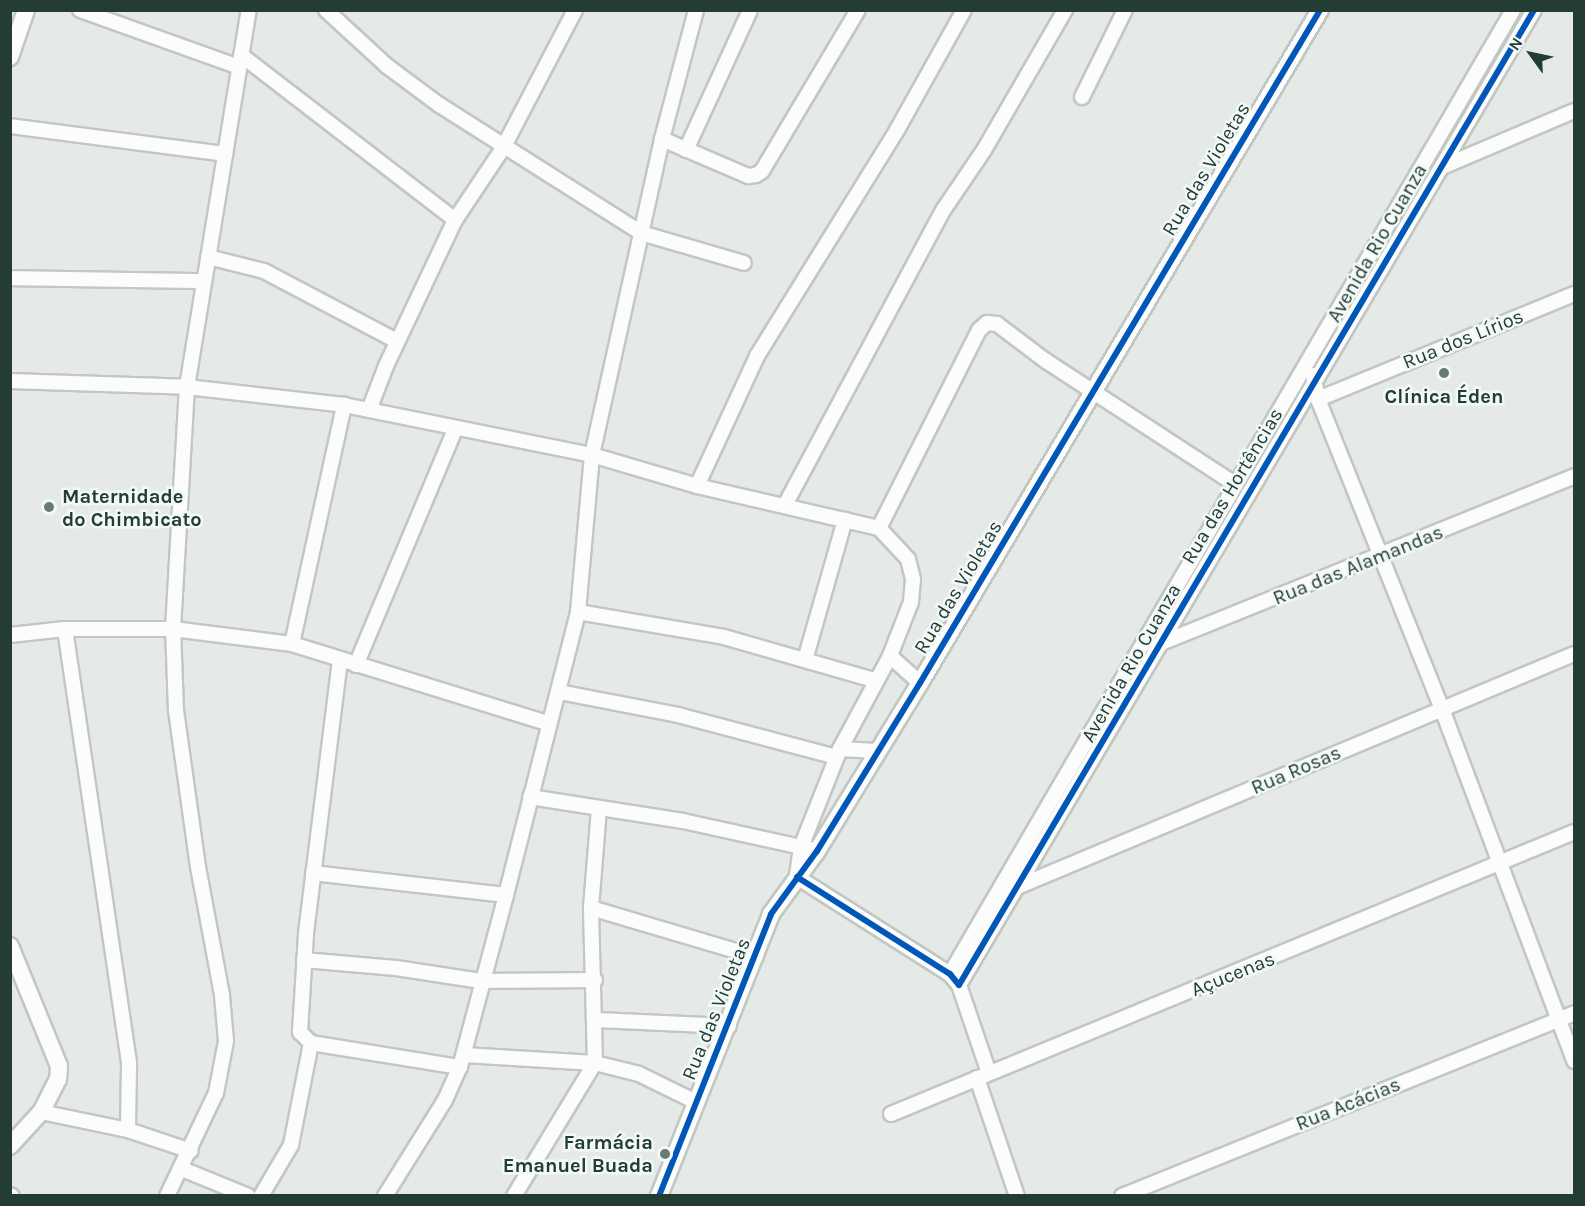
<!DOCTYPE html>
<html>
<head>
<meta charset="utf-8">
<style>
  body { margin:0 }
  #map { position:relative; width:1585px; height:1206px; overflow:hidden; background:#e5eae7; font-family:Karla,sans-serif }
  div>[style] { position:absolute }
  .roads { filter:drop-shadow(2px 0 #c2c7c4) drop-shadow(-2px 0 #c2c7c4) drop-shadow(0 2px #c2c7c4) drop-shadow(0 -2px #c2c7c4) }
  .minor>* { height:14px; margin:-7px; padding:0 7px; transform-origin:7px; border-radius:7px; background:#fbfcfb }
  .tertiary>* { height:16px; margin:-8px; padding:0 8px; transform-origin:8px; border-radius:8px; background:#fbfcfb }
  .cycleway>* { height:6px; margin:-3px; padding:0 3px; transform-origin:3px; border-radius:3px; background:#0057b8 }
  .dots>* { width:16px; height:16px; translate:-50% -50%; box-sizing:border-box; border:3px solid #f3f9f6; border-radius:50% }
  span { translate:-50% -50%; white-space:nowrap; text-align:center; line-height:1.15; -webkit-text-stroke:5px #f3f9f6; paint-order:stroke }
  .street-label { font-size:20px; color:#233d34 }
  .poi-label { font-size:20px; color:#233d34; font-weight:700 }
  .left { translate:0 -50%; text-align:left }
  .right { translate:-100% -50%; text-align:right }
  .frame { position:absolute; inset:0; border:12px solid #233d34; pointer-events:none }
  .north { position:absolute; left:1501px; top:24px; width:60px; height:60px; -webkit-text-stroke:4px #f3f9f6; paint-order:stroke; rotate:303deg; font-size:16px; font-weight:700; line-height:24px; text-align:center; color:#233d34 }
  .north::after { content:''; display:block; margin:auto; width:21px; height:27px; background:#233d34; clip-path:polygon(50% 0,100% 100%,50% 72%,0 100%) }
</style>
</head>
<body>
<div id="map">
  <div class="roads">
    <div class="minor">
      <i style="left:80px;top:10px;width:169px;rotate:19.7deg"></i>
      <i style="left:326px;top:10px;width:83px;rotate:42.6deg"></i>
      <i style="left:387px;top:66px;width:64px;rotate:36.7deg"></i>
      <i style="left:438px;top:104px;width:241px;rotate:32.4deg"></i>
      <i style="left:641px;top:233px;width:107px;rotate:16.2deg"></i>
      <i style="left:241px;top:55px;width:270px;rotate:37.6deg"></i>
      <i style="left:1082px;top:97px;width:97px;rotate:-63.7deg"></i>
      <i style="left:10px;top:126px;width:217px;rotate:7.4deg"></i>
      <i style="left:662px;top:139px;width:94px;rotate:23.3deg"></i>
      <i style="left:748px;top:176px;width:8px;rotate:-7deg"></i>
      <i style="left:756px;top:175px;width:7px;rotate:-34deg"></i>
      <i style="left:762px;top:171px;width:187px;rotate:-59.2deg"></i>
      <i style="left:686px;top:150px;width:154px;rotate:-65.4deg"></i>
      <i style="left:1442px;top:167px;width:143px;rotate:-23deg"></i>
      <i style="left:208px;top:257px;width:58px;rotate:14deg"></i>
      <i style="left:264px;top:271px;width:150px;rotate:27.8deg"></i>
      <i style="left:10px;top:278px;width:194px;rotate:0.9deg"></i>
      <i style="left:1313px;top:375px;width:25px;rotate:78deg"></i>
      <i style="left:1318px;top:399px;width:334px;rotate:68.2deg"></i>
      <i style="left:1442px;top:709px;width:376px;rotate:69.4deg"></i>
      <i style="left:10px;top:381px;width:177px;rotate:1.9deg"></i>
      <i style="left:187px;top:387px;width:158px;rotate:6.5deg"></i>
      <i style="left:344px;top:405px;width:253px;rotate:11.4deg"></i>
      <i style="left:592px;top:455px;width:109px;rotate:16.4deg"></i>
      <i style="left:697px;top:486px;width:187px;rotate:13deg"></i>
      <i style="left:879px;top:528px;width:42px;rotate:46.9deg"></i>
      <i style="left:908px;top:559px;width:21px;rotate:76deg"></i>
      <i style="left:913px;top:579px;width:23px;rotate:95deg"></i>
      <i style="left:911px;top:602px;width:58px;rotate:111.3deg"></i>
      <i style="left:890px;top:656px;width:106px;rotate:118.3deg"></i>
      <i style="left:840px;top:749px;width:105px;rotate:111.7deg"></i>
      <i style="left:801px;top:847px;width:7px;rotate:8deg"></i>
      <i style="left:1318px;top:399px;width:277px;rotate:-22.3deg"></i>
      <i style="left:369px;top:410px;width:47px;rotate:-68.9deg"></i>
      <i style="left:386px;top:366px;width:161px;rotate:-64.7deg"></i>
      <i style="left:455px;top:220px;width:87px;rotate:-56.3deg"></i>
      <i style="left:503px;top:148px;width:156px;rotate:-62.4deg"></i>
      <i style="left:697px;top:486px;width:143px;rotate:-65.2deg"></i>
      <i style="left:757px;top:356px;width:266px;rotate:-58.2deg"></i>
      <i style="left:897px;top:130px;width:137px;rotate:-60.8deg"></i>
      <i style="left:785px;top:505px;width:336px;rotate:-61.8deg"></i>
      <i style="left:944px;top:209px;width:71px;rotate:-55.9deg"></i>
      <i style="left:984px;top:150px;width:162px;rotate:-59.9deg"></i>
      <i style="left:879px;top:528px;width:222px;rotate:-63.2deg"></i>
      <i style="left:979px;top:330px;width:11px;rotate:-41deg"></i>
      <i style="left:987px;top:323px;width:10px;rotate:6deg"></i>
      <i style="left:997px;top:324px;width:61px;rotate:37.1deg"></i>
      <i style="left:1046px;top:361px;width:225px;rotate:33.1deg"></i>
      <i style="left:578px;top:612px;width:148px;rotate:9.7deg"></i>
      <i style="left:724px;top:637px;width:156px;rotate:16deg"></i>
      <i style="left:65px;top:629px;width:440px;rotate:81.6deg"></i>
      <i style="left:129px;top:1064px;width:66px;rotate:90.9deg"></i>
      <i style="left:10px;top:635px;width:55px;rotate:-6.2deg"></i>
      <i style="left:65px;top:629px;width:108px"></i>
      <i style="left:173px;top:629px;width:120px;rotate:7.2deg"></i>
      <i style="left:292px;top:644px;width:267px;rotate:17.2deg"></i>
      <i style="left:292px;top:644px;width:245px;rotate:-77.7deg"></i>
      <i style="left:1154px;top:646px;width:453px;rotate:-22deg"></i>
      <i style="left:890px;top:656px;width:40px;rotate:42deg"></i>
      <i style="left:805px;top:660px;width:146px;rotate:-74.1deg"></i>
      <i style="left:356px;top:665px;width:256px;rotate:-67.2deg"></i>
      <i style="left:559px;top:692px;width:121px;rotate:10.9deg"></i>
      <i style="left:678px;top:715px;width:164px;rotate:14.8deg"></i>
      <i style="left:840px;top:749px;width:37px;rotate:3deg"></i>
      <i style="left:530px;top:797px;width:155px;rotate:8.9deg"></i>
      <i style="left:683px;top:821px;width:121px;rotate:12.4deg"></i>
      <i style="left:801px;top:847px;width:30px;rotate:98deg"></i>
      <i style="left:797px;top:877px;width:181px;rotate:32.4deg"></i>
      <i style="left:950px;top:974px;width:14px;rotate:51deg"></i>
      <i style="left:959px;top:985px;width:1132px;rotate:-59.47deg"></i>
      <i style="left:313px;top:873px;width:194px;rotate:6.5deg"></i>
      <i style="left:1017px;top:887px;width:604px;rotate:-22.7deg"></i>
      <i style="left:591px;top:908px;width:172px;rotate:16.5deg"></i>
      <i style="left:304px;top:960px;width:92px;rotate:5deg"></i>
      <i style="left:396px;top:968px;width:86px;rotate:8.7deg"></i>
      <i style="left:481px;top:981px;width:114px;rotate:-0.5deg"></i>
      <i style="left:950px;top:974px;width:1116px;rotate:-59.71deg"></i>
      <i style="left:959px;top:985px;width:93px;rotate:71.2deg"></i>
      <i style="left:597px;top:1020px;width:132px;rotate:2.6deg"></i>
      <i style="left:311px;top:1043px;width:16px;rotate:-135deg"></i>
      <i style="left:300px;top:1032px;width:99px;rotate:-86.5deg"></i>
      <i style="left:306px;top:933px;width:276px;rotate:-82.9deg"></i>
      <i style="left:464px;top:1055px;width:131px;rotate:3.5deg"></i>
      <i style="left:595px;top:1063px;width:45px;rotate:14deg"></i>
      <i style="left:639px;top:1074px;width:64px;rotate:26.2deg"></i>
      <i style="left:977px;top:1078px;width:125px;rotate:71.3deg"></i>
      <i style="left:41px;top:1112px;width:89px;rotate:11.7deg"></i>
      <i style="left:128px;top:1130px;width:66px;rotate:18.4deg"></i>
      <i style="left:891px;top:1114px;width:739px;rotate:-22.43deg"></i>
      <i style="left:182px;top:1169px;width:71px;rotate:22.2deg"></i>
      <i style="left:10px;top:1195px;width:2px;rotate:27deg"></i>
      <i style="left:167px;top:1196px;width:114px;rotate:-64.6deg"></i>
      <i style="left:216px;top:1093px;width:53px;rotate:-79.1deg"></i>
      <i style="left:226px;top:1041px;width:46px;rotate:-95deg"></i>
      <i style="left:222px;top:995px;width:130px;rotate:-100.6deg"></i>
      <i style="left:198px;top:867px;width:159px;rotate:-98deg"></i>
      <i style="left:176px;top:710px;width:81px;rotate:-92.1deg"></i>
      <i style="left:173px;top:629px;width:242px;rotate:-86.7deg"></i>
      <i style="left:187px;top:387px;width:382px;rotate:-80.7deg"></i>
      <i style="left:261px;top:1196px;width:59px;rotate:-59.5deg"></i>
      <i style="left:291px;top:1145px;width:104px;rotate:-78.9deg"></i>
      <i style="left:311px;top:1043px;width:151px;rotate:9.2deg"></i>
      <i style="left:385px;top:1196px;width:113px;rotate:-58deg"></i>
      <i style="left:445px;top:1100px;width:36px;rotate:-66deg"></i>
      <i style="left:460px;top:1067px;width:178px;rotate:-75deg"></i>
      <i style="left:506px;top:895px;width:292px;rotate:-75.7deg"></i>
      <i style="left:578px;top:612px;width:158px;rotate:-84.9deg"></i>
      <i style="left:592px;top:455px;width:324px;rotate:-77.5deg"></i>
      <i style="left:662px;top:139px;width:133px;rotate:-75.2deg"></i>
      <i style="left:514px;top:1196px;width:156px;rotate:-58.7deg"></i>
      <i style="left:595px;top:1063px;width:155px;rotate:-91.5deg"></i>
      <i style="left:591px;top:908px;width:100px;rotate:-85.4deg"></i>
      <i style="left:1122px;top:1196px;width:488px;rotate:-22deg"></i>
    </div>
    <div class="tertiary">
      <i style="left:10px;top:57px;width:50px;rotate:-71.2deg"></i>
      <i style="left:10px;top:946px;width:130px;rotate:67.8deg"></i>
      <i style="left:59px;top:1066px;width:13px;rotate:94deg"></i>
      <i style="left:58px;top:1079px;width:37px;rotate:117deg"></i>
      <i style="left:41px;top:1112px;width:46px;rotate:132.4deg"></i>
      <i style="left:659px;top:1196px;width:303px;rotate:-68.3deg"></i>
      <i style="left:771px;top:914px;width:78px;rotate:-53.9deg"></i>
      <i style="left:817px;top:851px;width:197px;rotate:-58.5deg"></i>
      <i style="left:920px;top:683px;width:783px;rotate:-59.27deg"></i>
    </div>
  </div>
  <div class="cycleway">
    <i style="left:797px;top:877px;width:181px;rotate:32.4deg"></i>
    <i style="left:950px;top:974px;width:14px;rotate:51deg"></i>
    <i style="left:959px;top:985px;width:1132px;rotate:-59.47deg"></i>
    <i style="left:659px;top:1196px;width:303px;rotate:-68.3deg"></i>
    <i style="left:771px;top:914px;width:78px;rotate:-53.9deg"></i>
    <i style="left:817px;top:851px;width:197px;rotate:-58.5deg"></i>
    <i style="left:920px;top:683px;width:783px;rotate:-59.27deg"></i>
  </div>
  <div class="dots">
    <i style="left:1444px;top:373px;background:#677a73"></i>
    <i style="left:49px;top:507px;background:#677a73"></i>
    <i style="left:665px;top:1154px;background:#677a73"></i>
  </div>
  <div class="street-label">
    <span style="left:1206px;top:169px;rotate:-59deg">Rua das Violetas</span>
    <span style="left:1377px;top:243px;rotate:-60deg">Avenida Rio Cuanza</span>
    <span style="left:1463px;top:339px;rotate:-22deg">Rua dos Lírios</span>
    <span style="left:1232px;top:486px;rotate:-59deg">Rua das Hortências</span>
    <span style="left:1358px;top:565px;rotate:-22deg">Rua das Alamandas</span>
    <span style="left:958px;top:587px;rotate:-59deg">Rua das Violetas</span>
    <span style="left:1131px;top:663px;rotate:-60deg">Avenida Rio Cuanza</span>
    <span style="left:1296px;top:770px;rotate:-23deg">Rua Rosas</span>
    <span style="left:1233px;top:974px;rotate:-22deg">Açucenas</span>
    <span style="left:716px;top:1009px;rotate:-68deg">Rua das Violetas</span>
    <span style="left:1348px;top:1104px;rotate:-22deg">Rua Acácias</span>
  </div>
  <div class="poi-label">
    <span style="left:1444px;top:396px">Clínica Éden</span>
    <span class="left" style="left:62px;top:508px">Maternidade<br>do Chimbicato</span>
    <span class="right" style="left:653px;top:1154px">Farmácia<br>Emanuel Buada</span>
  </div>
  <div class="frame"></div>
  <div class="north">N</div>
</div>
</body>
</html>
